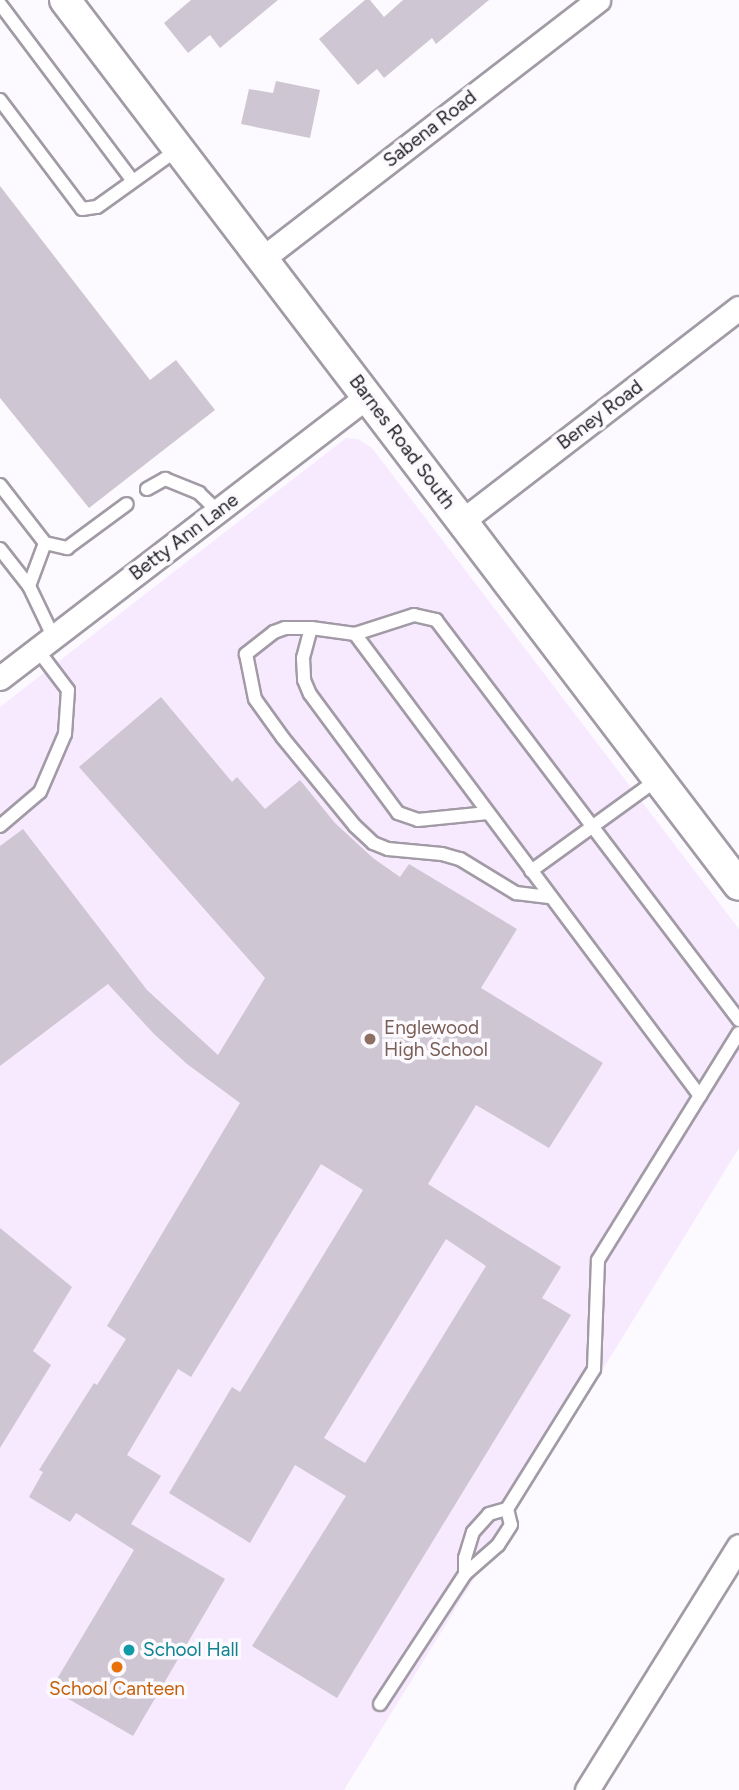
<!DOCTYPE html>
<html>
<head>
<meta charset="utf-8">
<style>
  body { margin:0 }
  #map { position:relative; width:739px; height:1790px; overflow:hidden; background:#fdfaff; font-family:Figtree,sans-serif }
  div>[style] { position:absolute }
  .built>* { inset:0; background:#f7eafe }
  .building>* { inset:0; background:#cec6d2 }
  .roads { filter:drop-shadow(2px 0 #a29ba6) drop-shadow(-2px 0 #a29ba6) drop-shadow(0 2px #a29ba6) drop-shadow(0 -2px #a29ba6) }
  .service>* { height:12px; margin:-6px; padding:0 6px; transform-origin:6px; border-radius:6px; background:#fff }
  .minor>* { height:23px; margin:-11.5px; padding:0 11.5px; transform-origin:11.5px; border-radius:11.5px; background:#fff }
  .tertiary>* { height:30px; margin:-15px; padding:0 15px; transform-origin:15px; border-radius:15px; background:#fff }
  .dots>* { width:19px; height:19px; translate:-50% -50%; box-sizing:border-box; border:4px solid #fdfaff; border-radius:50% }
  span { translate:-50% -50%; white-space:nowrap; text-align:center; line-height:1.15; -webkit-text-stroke:7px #fdfaff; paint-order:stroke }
  .street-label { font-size:19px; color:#232024 }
  .education-label { font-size:19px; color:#785e54 }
  .left { translate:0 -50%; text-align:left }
  .culture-label { font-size:19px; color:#0d838f }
  .food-label { font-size:19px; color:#c56008 }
</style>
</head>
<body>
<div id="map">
  <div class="built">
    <i style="clip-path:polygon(346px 438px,358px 439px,372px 448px,739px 929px,739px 1148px,344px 1790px,0 1790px,0 707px)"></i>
  </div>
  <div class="building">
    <i style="clip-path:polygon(191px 0,278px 0,220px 48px,210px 35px,188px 53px,164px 23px)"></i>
    <i style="clip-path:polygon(365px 0,370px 0,384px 17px,403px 0,489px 0,436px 44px,432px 38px,384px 78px,377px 69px,358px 85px,319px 39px)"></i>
    <i style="clip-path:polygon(276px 81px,320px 90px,310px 138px,241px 124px,249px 89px,273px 93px)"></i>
    <i style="clip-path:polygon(0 186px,150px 380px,176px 360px,215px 410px,89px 508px,0 398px)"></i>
    <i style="clip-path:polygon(evenodd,161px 697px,232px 782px,237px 777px,265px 809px,300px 780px,335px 823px,373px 858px,400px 877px,409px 864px,517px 929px,481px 988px,603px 1063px,549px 1148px,476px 1105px,428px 1184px,561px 1267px,542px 1298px,571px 1315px,337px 1698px,252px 1646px,346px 1496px,295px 1465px,250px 1543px,169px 1493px,232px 1387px,240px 1392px,363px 1190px,321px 1164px,191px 1377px,178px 1369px,127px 1455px,161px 1476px,131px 1524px,225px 1579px,133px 1736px,51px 1689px,134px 1550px,76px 1513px,70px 1522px,29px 1497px,43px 1472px,39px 1470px,94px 1383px,97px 1385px,126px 1339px,107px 1326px,240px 1103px,187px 1064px,154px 1034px,108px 984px,0 1066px,0 846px,23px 829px,147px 990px,218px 1055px,265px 978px,79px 767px,161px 697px,446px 1239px,486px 1266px,365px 1463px,324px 1438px,446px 1239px)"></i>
    <i style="clip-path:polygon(0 1228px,72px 1287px,33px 1351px,51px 1365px,0 1448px)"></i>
  </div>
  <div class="roads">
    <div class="service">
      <i style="left:0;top:4px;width:221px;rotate:53.1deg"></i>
      <i style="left:0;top:100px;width:136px;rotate:53deg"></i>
      <i style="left:82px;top:209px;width:15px;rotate:-8deg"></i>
      <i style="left:97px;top:207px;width:100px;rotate:-35.6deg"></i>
      <i style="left:0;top:485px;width:73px;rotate:52.2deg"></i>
      <i style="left:45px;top:543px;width:46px;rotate:110.4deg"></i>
      <i style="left:147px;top:489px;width:21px;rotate:-29deg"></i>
      <i style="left:165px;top:479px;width:37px;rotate:22deg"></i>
      <i style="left:199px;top:493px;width:28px;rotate:44deg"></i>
      <i style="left:45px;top:543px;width:23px;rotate:13deg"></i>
      <i style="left:67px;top:548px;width:74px;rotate:-36.3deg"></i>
      <i style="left:0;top:549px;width:47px;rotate:51.9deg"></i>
      <i style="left:29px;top:586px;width:55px;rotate:64.4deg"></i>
      <i style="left:311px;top:628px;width:31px;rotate:105deg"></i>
      <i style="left:303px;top:658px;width:22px;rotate:87deg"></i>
      <i style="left:304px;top:680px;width:15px;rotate:67deg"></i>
      <i style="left:310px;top:694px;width:148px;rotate:53.5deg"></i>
      <i style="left:398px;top:813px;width:21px;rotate:19deg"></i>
      <i style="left:418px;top:820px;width:70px;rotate:-5.7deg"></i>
      <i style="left:355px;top:634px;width:44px;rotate:-172.2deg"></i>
      <i style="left:311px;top:628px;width:26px;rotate:180deg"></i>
      <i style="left:285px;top:628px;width:12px;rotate:160deg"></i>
      <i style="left:274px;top:632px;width:36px;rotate:142deg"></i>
      <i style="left:246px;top:654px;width:46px;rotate:78.7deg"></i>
      <i style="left:255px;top:699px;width:48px;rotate:54.3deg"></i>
      <i style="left:283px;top:738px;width:114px;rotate:50.7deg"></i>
      <i style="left:355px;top:826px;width:25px;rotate:43deg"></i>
      <i style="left:373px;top:843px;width:16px;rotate:22deg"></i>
      <i style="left:388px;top:849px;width:54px;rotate:5.3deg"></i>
      <i style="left:442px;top:854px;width:19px;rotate:16deg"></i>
      <i style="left:460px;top:859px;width:66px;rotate:31.3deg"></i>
      <i style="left:516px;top:893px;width:35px;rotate:7deg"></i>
      <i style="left:0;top:826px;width:52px;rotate:-40.4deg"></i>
      <i style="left:40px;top:792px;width:63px;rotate:-66.7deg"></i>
      <i style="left:65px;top:734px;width:44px;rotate:-86.1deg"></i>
      <i style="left:68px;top:690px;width:51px;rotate:-127.1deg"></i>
      <i style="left:531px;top:871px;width:157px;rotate:-35.9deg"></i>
      <i style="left:700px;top:1096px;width:577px;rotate:-126.75deg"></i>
      <i style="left:355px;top:634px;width:62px;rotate:-17.9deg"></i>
      <i style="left:414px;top:615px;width:23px;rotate:13deg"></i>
      <i style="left:436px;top:620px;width:502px;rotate:52.86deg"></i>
      <i style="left:507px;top:1509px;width:16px;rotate:76deg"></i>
      <i style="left:511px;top:1525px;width:24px;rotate:123deg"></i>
      <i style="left:498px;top:1545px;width:44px;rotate:138.7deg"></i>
      <i style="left:465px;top:1574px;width:16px;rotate:-90deg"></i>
      <i style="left:465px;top:1558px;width:27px;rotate:-73deg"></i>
      <i style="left:473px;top:1532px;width:24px;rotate:-48deg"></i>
      <i style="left:489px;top:1514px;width:19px;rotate:-16deg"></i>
      <i style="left:507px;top:1509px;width:165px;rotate:-58.1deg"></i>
      <i style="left:594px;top:1369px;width:109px;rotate:-87.9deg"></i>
      <i style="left:598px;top:1260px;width:267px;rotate:-58.2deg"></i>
      <i style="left:380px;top:1704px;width:155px;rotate:-56.8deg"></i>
    </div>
    <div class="minor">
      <i style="left:263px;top:258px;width:423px;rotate:-37.6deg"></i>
      <i style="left:462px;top:521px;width:349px;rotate:-37.6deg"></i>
      <i style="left:0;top:678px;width:464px;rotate:-37.5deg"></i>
      <i style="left:587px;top:1790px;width:287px;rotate:-58.1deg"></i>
    </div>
    <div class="tertiary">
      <i style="left:65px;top:0;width:1112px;rotate:52.71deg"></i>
    </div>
  </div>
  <div class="dots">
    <i style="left:370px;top:1039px;background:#8d6e63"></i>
    <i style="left:129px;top:1650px;background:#0f9aa8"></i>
    <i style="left:117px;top:1667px;background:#e8710a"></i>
  </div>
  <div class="street-label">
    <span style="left:430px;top:129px;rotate:-38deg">Sabena Road</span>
    <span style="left:600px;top:415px;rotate:-37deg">Beney Road</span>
    <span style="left:402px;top:442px;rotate:53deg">Barnes Road South</span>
    <span style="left:184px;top:537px;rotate:-37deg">Betty Ann Lane</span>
  </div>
  <div class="education-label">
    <span class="left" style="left:384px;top:1039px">Englewood<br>High School</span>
  </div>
  <div class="culture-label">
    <span class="left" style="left:143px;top:1650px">School Hall</span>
  </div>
  <div class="food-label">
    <span style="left:117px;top:1689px">School Canteen</span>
  </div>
</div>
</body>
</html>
